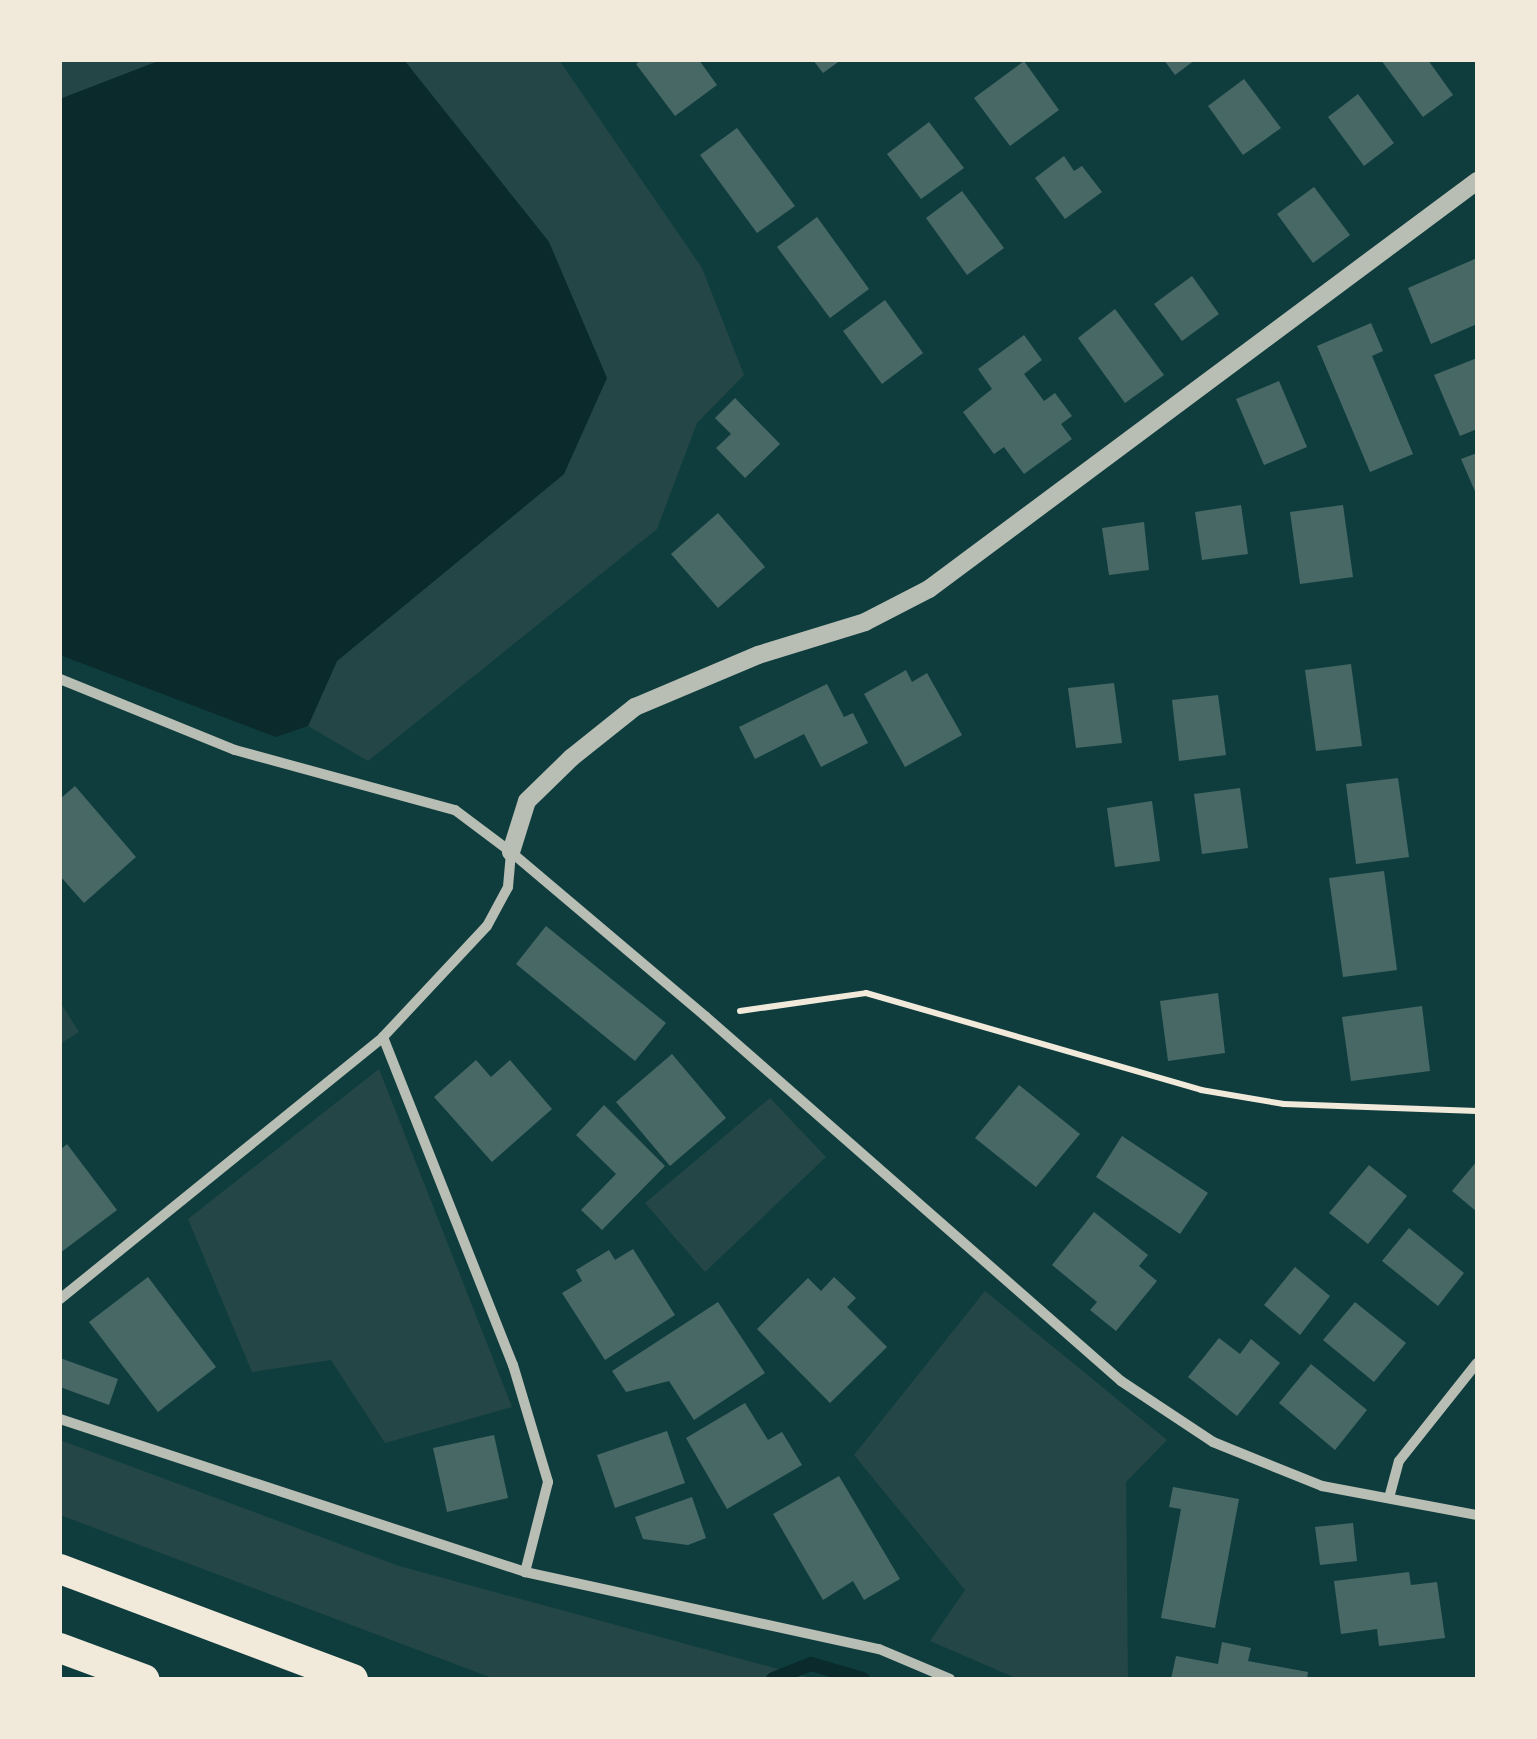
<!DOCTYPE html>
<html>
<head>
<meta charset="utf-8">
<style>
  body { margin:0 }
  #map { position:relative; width:1537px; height:1739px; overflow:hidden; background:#0f3d3e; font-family:Montserrat,sans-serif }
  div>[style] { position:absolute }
  .green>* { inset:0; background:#244646 }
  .water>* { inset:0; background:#0a2a2b }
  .stream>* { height:14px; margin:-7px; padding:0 7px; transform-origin:7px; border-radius:7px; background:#0a2a2b }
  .building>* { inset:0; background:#486865 }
  .path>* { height:6px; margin:-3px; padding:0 3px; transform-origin:3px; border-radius:3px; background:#f1e9da }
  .minor>* { height:10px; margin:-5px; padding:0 5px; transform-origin:5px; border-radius:5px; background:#b8beb3 }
  .tertiary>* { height:18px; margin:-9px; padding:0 9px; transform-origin:9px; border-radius:9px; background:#b8beb3 }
  .motorway>* { height:30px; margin:-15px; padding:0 15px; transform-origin:15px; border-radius:15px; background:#f1e9da }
  span { translate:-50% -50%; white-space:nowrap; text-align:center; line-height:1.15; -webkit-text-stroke:8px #f1e9da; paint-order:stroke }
  .frame { position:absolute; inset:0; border:62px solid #f1e9da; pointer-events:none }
</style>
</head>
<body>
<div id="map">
  <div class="green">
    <i style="clip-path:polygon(60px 60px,161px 60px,60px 99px)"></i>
    <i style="clip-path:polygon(404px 60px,559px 60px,702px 268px,744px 375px,697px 423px,657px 529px,368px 761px,308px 726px,337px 661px,564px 474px,549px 242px)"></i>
    <i style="clip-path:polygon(60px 1002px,79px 1032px,60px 1044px)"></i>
    <i style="clip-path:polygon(379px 1069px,512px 1407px,385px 1443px,331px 1360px,252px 1372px,188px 1219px)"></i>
    <i style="clip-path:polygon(770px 1098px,826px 1157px,705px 1272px,645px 1203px)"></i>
    <i style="clip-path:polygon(985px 1291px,1167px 1440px,1126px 1482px,1128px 1679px,1018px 1679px,930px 1641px,965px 1590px,854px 1455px)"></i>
    <i style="clip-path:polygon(60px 1440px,399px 1566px,815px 1679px,495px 1679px,60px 1515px)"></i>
  </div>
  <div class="water">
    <i style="clip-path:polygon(161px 60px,404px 60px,549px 242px,607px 378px,564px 474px,337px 661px,308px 726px,276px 737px,60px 655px,60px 99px)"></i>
  </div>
  <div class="stream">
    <i style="left:773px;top:1679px;width:41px;rotate:-21.5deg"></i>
    <i style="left:811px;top:1664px;width:54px;rotate:16.1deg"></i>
  </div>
  <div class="building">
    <i style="clip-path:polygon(642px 60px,699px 60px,717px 85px,675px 116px,636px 64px)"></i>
    <i style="clip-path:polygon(813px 60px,841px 60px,823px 73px)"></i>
    <i style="clip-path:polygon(1164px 60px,1195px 60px,1175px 75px)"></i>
    <i style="clip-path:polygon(1381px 60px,1428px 60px,1453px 95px,1423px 117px)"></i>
    <i style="clip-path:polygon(1024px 61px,1059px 110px,1010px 146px,974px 98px)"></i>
    <i style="clip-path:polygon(1244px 79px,1281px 128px,1243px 155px,1208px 106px)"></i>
    <i style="clip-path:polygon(1358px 94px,1394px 143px,1364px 166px,1328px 117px)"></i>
    <i style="clip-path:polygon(929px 122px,964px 168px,921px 199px,887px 154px)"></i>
    <i style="clip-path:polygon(737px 128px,795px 206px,757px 233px,700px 155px)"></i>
    <i style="clip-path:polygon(1064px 156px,1074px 171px,1082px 166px,1102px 192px,1065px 219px,1035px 178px)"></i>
    <i style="clip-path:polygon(1314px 187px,1350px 235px,1313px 263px,1277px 214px)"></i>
    <i style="clip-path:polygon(962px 191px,1004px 248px,967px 275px,926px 218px)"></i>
    <i style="clip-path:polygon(817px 217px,869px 289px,830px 318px,777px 247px)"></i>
    <i style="clip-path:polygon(1477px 258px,1477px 324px,1431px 344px,1408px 288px)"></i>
    <i style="clip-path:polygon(1192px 276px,1219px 314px,1182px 341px,1154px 304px)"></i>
    <i style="clip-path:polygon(885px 300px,923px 353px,882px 384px,843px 331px)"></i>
    <i style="clip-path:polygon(1115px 309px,1164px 375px,1125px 403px,1078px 338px)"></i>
    <i style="clip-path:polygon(1371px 323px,1383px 351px,1372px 356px,1413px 454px,1370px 472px,1317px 346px)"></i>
    <i style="clip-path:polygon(1024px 335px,1042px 360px,1024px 374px,1044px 401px,1055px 393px,1072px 416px,1061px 424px,1072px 439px,1024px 474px,1004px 447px,994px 454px,963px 412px,992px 389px,978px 369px)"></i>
    <i style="clip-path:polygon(1477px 358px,1477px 429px,1460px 436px,1434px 375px)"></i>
    <i style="clip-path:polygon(1279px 381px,1307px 447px,1264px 465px,1236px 399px)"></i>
    <i style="clip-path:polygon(735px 398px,780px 444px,745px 478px,716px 448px,731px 434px,715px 418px)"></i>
    <i style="clip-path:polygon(1477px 453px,1477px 496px,1461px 459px)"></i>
    <i style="clip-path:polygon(1241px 505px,1248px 554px,1202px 560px,1195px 512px)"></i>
    <i style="clip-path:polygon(1343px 505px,1353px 577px,1300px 584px,1290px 512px)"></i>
    <i style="clip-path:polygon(718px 513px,765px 567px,718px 608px,671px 554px)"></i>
    <i style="clip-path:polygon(1144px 522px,1149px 570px,1109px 575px,1102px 528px)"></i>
    <i style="clip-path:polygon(1351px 664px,1362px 746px,1316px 751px,1305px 670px)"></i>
    <i style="clip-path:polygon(906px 670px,912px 682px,927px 673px,962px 735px,905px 767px,864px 694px)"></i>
    <i style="clip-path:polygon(1114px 683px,1122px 743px,1076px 748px,1068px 688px)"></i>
    <i style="clip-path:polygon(827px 684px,844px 717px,853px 713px,868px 743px,821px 767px,804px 734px,755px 759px,739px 727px)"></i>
    <i style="clip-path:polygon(1218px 695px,1226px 755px,1179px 761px,1172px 700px)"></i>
    <i style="clip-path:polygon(1398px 778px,1409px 857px,1356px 864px,1346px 784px)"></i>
    <i style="clip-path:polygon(75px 786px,136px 857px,84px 903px,60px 876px,60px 799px)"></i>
    <i style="clip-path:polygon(1240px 788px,1248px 848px,1202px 854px,1194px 794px)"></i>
    <i style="clip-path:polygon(1152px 801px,1160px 861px,1115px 867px,1107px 808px)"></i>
    <i style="clip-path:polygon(1384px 871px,1397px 970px,1343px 977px,1329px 878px)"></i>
    <i style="clip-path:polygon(546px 926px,666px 1023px,635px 1061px,516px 964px)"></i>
    <i style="clip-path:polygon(1218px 993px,1225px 1053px,1168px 1061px,1160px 1001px)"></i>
    <i style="clip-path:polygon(1422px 1006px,1430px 1071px,1351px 1081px,1342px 1017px)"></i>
    <i style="clip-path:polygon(672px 1054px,726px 1118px,670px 1166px,616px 1102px)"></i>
    <i style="clip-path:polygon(476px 1060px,491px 1077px,510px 1060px,552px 1109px,492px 1162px,434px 1097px)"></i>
    <i style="clip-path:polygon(1019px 1085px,1080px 1134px,1036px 1187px,975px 1138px)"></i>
    <i style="clip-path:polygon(604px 1105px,665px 1166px,602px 1230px,581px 1210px,616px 1174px,576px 1135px)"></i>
    <i style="clip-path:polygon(1122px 1136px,1208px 1193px,1180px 1234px,1096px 1177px)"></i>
    <i style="clip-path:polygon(67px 1144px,117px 1210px,60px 1253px,60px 1150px)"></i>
    <i style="clip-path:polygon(1477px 1161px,1477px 1212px,1452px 1191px)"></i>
    <i style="clip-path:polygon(1369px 1165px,1407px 1196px,1368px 1244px,1329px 1213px)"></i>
    <i style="clip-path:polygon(1094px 1212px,1148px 1255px,1139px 1266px,1157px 1281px,1116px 1331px,1090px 1310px,1097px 1302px,1052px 1265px)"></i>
    <i style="clip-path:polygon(1409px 1228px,1464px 1273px,1438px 1306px,1382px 1261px)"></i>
    <i style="clip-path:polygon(633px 1249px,675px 1315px,605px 1360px,562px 1293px,582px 1281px,576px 1270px,609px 1250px,615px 1260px)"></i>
    <i style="clip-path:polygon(1295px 1267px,1330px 1296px,1300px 1335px,1264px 1305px)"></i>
    <i style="clip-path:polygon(148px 1277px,216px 1367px,158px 1412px,89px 1322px)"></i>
    <i style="clip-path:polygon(834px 1277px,856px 1298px,847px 1307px,887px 1347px,830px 1403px,757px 1329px,808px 1278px,821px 1291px)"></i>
    <i style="clip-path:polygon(718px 1302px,765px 1373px,694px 1420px,669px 1381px,626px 1392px,612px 1371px)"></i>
    <i style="clip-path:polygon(1355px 1302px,1406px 1343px,1374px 1382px,1323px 1340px)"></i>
    <i style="clip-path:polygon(1219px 1338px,1240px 1354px,1251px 1339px,1280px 1363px,1237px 1416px,1188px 1377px)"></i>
    <i style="clip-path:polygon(60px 1358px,118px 1379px,109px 1405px,60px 1387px)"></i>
    <i style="clip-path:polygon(1311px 1364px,1367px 1410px,1335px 1450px,1279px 1403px)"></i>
    <i style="clip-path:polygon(745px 1403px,768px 1440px,782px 1432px,802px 1465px,727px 1509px,686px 1438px)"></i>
    <i style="clip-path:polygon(667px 1431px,685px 1483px,615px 1508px,597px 1455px)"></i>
    <i style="clip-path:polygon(494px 1435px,508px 1498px,447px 1512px,433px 1448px)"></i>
    <i style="clip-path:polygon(839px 1476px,900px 1579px,864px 1600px,853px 1581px,823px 1600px,773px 1514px)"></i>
    <i style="clip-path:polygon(1173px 1487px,1239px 1499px,1215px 1628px,1161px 1618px,1181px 1509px,1169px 1507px)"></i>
    <i style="clip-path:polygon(692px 1497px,706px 1538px,688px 1545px,643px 1539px,635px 1517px)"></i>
    <i style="clip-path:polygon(1353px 1523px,1357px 1561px,1320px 1565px,1315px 1527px)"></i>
    <i style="clip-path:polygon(1409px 1572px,1411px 1585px,1437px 1582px,1445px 1638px,1379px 1646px,1377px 1629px,1341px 1634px,1334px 1581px)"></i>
    <i style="clip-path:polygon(1222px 1642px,1251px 1648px,1248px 1661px,1308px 1672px,1307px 1679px,1171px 1679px,1176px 1656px,1218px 1664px)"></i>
  </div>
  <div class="path">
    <i style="left:740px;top:1011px;width:127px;rotate:-8.1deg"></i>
    <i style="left:866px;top:993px;width:349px;rotate:16.1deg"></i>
    <i style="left:1201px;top:1090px;width:84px;rotate:9.6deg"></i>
    <i style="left:1284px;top:1104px;width:193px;rotate:2.1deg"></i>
  </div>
  <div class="minor">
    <i style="left:60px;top:679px;width:189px;rotate:22.1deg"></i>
    <i style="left:235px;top:750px;width:228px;rotate:15.3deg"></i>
    <i style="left:455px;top:810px;width:70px;rotate:36.9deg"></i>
    <i style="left:511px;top:852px;width:254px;rotate:40.2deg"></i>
    <i style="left:705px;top:1016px;width:553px;rotate:41.26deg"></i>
    <i style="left:1121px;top:1381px;width:110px;rotate:33.5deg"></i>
    <i style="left:1213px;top:1442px;width:118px;rotate:22deg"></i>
    <i style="left:1322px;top:1486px;width:158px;rotate:10.6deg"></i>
    <i style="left:383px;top:1037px;width:353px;rotate:68.4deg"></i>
    <i style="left:513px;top:1365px;width:122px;rotate:73.3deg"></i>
    <i style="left:548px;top:1482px;width:93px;rotate:104.3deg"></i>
    <i style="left:60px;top:1299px;width:416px;rotate:-39deg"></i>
    <i style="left:383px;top:1037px;width:152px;rotate:-46.9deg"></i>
    <i style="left:487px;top:926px;width:44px;rotate:-61.7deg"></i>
    <i style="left:508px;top:887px;width:35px;rotate:-85deg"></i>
    <i style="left:60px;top:1419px;width:490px;rotate:18.2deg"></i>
    <i style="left:525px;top:1572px;width:362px;rotate:12.3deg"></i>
    <i style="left:879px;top:1649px;width:77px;rotate:22.9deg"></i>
    <i style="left:1389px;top:1498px;width:38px;rotate:-75deg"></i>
    <i style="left:1399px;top:1461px;width:125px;rotate:-51.5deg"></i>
  </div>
  <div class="tertiary">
    <i style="left:511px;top:852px;width:53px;rotate:-72.6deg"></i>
    <i style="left:527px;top:801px;width:62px;rotate:-44.3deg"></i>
    <i style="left:571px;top:758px;width:82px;rotate:-38.6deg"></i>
    <i style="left:635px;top:707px;width:134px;rotate:-22.9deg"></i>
    <i style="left:758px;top:655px;width:112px;rotate:-17.1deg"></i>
    <i style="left:865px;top:622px;width:72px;rotate:-27.3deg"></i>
    <i style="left:929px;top:589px;width:683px;rotate:-36.67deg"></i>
  </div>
  <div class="motorway">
    <i style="left:60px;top:1569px;width:313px;rotate:20.6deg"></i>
    <i style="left:60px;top:1648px;width:90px;rotate:20.3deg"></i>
  </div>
  <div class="frame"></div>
</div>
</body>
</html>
